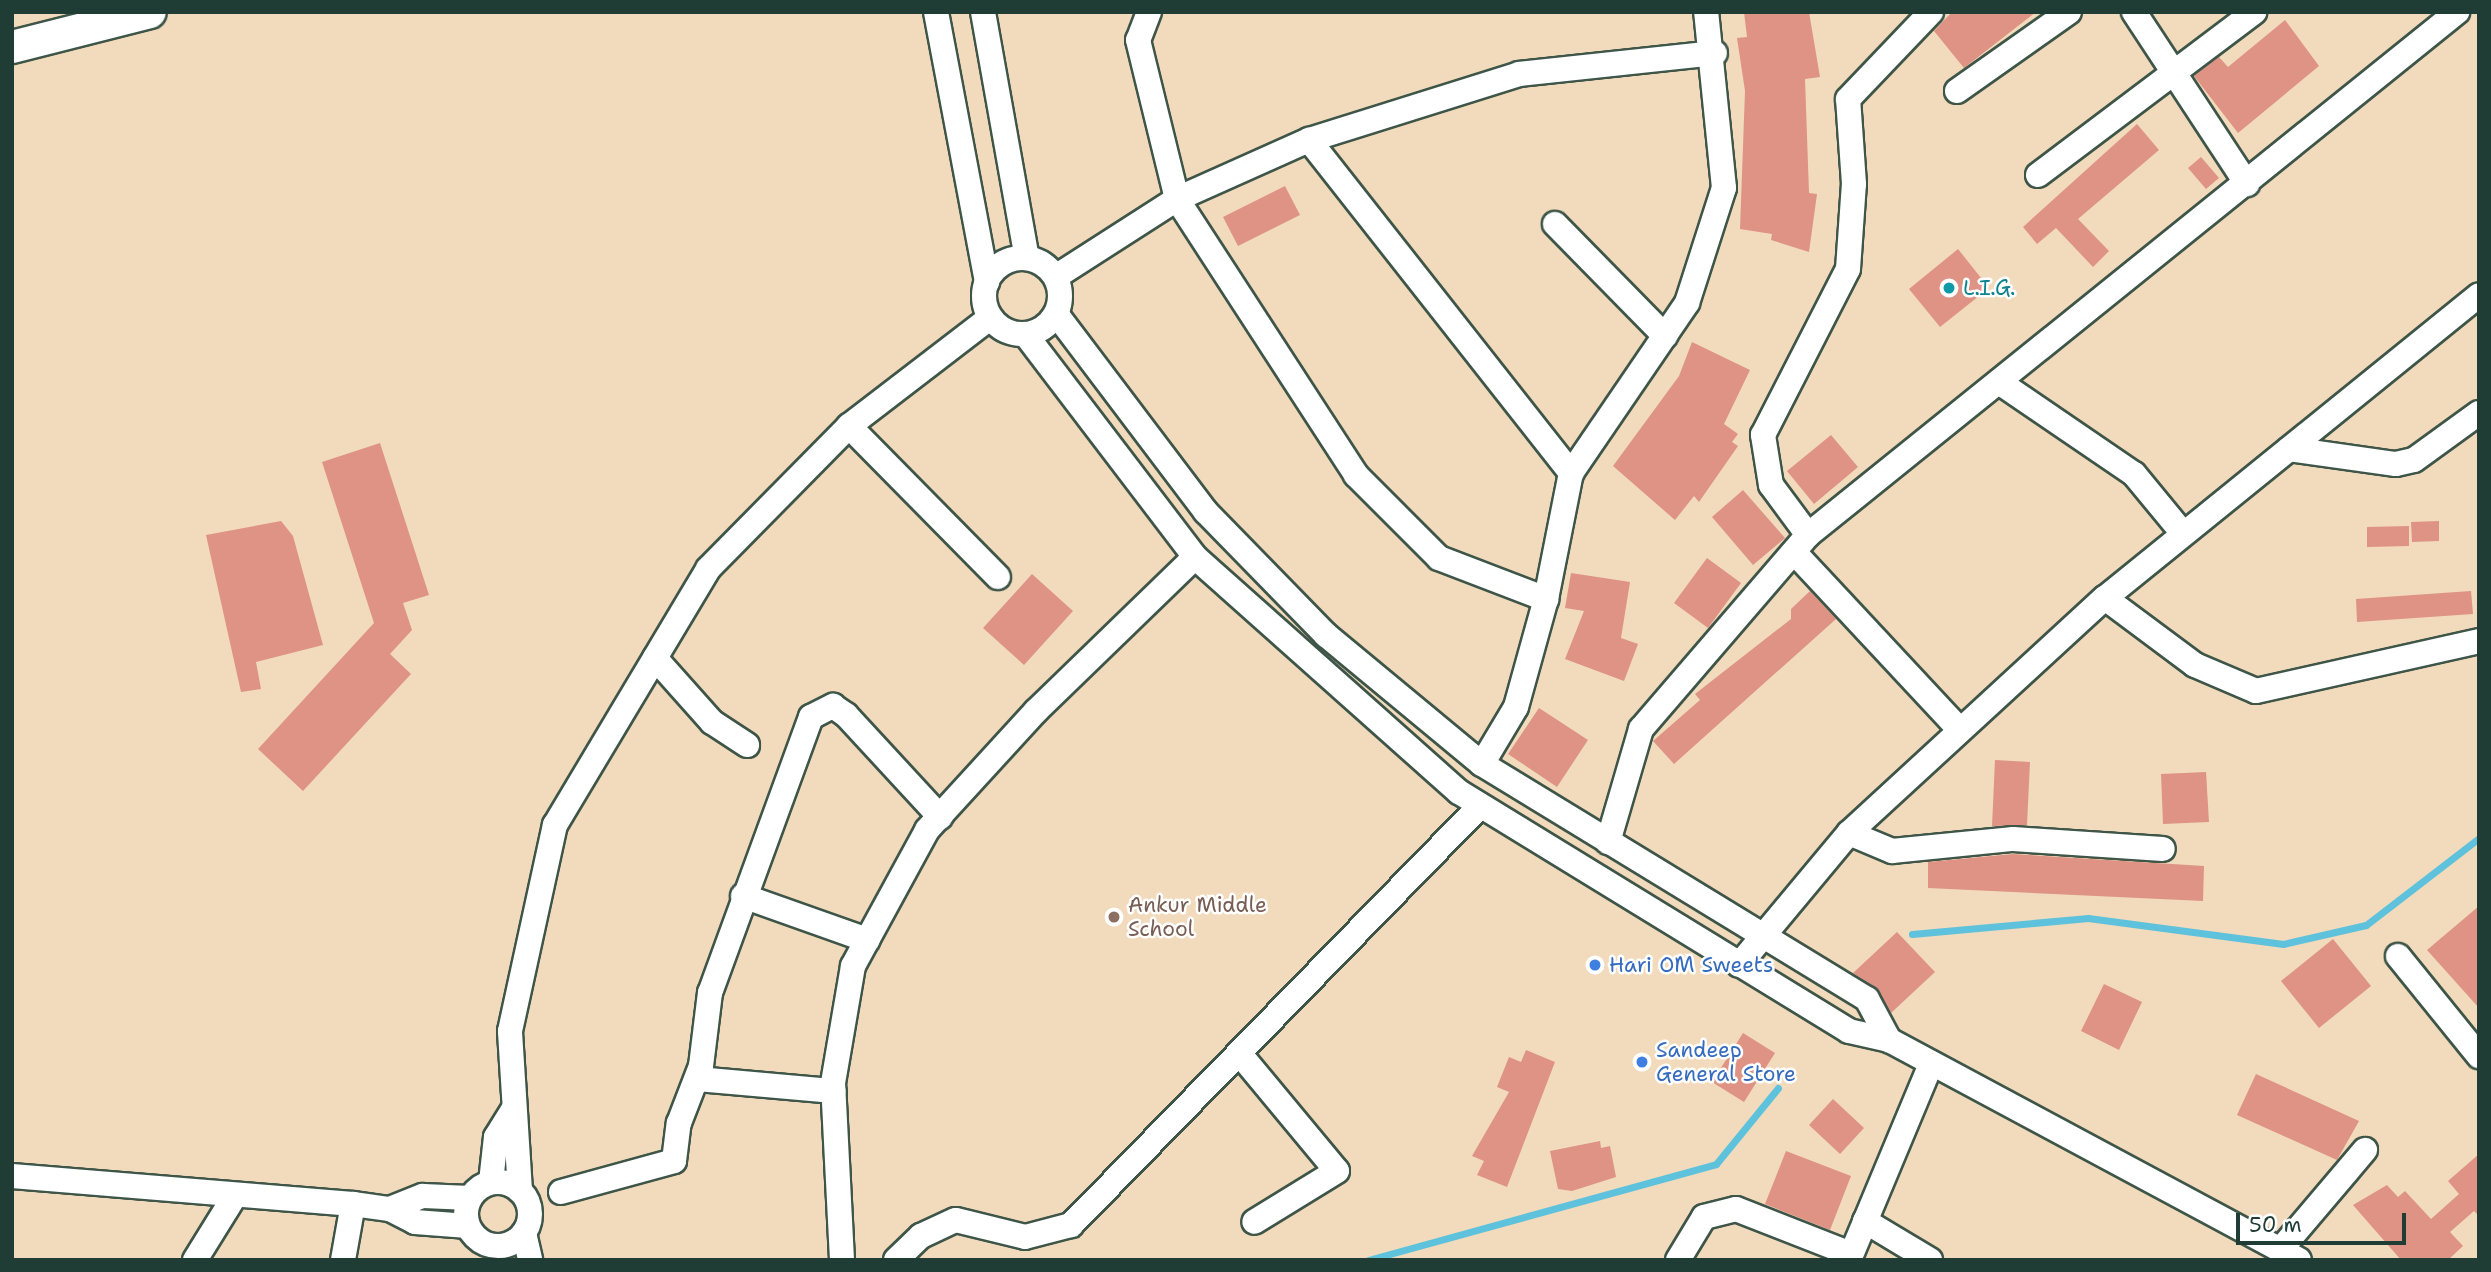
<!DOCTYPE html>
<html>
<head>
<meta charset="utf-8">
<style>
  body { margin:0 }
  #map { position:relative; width:2491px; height:1272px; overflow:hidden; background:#f1dbbc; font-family:"Shantell Sans",sans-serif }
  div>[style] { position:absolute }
  .stream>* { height:7px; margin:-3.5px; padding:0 3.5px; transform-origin:3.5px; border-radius:3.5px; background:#5ec2dc }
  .building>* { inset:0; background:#de9385 }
  .roads { filter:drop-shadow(2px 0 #3e5548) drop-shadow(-2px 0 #3e5548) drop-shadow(0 2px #3e5548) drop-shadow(0 -2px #3e5548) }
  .minor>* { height:24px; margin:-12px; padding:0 12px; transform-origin:12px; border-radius:12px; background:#fff }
  .minor>.ring { margin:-12px; padding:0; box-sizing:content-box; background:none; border:24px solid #fff; border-radius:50% }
  .major>* { height:32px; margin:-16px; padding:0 16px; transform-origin:16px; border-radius:16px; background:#fff }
  .dots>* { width:19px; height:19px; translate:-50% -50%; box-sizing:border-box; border:4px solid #fff; border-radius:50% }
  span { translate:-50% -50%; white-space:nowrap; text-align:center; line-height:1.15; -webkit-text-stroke:5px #fff; paint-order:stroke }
  .culture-label { font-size:21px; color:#0d838f }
  .left { translate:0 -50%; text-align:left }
  .education-label { font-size:21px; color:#785e54 }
  .shop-label { font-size:21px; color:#366cbe }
  .frame { position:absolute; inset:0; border:14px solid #1f3d34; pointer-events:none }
  .scale { position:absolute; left:2236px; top:1213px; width:170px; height:32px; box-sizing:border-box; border:4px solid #1f3d34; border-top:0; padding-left:9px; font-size:21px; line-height:24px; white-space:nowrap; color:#1f3d34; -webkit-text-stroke:5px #fff; paint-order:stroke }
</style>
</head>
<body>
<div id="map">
  <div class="stream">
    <i style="left:1912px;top:934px;width:177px;rotate:-5.2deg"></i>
    <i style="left:2088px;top:918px;width:197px;rotate:7.6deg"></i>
    <i style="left:2283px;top:944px;width:85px;rotate:-12.9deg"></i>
    <i style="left:2366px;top:925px;width:143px;rotate:-37.6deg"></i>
    <i style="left:1368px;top:1260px;width:361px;rotate:-15.4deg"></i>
    <i style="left:1716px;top:1164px;width:98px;rotate:-50.8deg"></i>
  </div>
  <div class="building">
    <i style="clip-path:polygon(1744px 12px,1809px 12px,1820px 77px,1805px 79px,1809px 193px,1817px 194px,1809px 252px,1771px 240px,1772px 234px,1740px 229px,1745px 91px,1737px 38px,1747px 37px)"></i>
    <i style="clip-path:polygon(1952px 12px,2036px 12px,1964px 68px,1934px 31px)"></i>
    <i style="clip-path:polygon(2285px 20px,2319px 66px,2238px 133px,2194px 76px,2219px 57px,2228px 67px)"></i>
    <i style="clip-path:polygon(2137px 124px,2159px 150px,2078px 219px,2109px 251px,2093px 267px,2056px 228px,2037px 244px,2023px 227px)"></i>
    <i style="clip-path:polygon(2201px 157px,2219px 178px,2206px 189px,2188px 168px)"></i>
    <i style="clip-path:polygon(1285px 186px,1300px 215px,1238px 246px,1223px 217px)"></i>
    <i style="clip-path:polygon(1958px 249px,1989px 288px,1940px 327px,1909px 289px)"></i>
    <i style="clip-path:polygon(1692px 342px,1750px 370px,1724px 424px,1738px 434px,1732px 442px,1738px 446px,1699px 502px,1694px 496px,1675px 520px,1613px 466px,1679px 376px)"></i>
    <i style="clip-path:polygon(1831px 435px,1858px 467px,1814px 504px,1787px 471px)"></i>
    <i style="clip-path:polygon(380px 443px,429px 595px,403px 603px,412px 630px,390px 654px,411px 674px,303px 791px,258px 749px,374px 623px,322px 462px)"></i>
    <i style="clip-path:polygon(1743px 490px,1785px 538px,1753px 565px,1712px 517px)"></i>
    <i style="clip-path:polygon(281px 521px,293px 536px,323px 645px,256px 662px,261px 689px,241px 692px,206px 535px)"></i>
    <i style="clip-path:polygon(2439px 521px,2439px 541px,2412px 542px,2411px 522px)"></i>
    <i style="clip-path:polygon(2409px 526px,2409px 546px,2367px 547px,2367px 527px)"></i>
    <i style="clip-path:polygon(1707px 558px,1741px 583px,1708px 628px,1674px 603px)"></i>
    <i style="clip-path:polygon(1571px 573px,1630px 582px,1621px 638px,1638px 644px,1624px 681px,1565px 659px,1584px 611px,1565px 608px)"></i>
    <i style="clip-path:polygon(1032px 574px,1073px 611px,1024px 665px,983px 628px)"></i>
    <i style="clip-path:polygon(1810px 591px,1836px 619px,1674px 764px,1653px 741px,1700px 700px,1695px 694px,1791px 619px,1791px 609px)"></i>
    <i style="clip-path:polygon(2471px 591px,2473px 614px,2357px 622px,2356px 599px)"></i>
    <i style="clip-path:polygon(1539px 708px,1588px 740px,1557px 787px,1508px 754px)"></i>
    <i style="clip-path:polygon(1995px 760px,2030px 762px,2027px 825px,1992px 826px)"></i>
    <i style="clip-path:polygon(2206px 772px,2209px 822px,2163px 824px,2161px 774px)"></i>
    <i style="clip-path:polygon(2013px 854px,2204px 866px,2203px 901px,1928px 888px,1928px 862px)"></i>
    <i style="clip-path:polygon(2479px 906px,2479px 1008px,2427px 950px)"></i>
    <i style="clip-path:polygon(1897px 932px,1935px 972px,1891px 1013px,1875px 987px,1853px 973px)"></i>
    <i style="clip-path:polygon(2333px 939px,2371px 986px,2319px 1028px,2281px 981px)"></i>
    <i style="clip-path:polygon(2104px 984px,2142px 1002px,2119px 1050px,2081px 1031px)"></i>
    <i style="clip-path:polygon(1743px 1033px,1775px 1053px,1744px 1102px,1712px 1082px)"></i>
    <i style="clip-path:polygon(1526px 1050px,1555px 1062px,1507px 1187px,1477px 1175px,1484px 1161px,1472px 1156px,1509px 1092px,1497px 1087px,1509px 1057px,1521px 1062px)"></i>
    <i style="clip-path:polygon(2256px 1074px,2359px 1121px,2337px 1160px,2237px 1115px)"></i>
    <i style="clip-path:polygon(1833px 1099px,1864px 1128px,1840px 1154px,1809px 1125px)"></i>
    <i style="clip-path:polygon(1600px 1141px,1601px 1148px,1610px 1146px,1616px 1177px,1572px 1191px,1558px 1189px,1550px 1151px)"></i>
    <i style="clip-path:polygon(1786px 1151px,1851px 1176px,1830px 1230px,1765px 1204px)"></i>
    <i style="clip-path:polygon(2479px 1154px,2479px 1216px,2474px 1211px,2450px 1232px,2463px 1246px,2448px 1260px,2401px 1260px,2353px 1205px,2387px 1185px,2398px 1197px,2405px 1191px,2431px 1219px,2459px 1194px,2448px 1181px)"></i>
  </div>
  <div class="roads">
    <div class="minor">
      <i style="left:936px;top:12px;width:275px;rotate:79.3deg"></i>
      <i style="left:983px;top:12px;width:250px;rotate:79.9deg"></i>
      <i style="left:1149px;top:12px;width:30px;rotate:111deg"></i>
      <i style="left:1138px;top:40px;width:164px;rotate:76.2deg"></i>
      <i style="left:1177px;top:199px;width:329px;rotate:57deg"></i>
      <i style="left:1356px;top:475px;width:117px;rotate:45deg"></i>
      <i style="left:1439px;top:558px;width:115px;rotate:21deg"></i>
      <i style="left:2134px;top:12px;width:206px;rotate:56.7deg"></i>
      <i style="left:1957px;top:91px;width:137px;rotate:-35.2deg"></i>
      <i style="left:1309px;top:140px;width:424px;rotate:51.8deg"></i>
      <i style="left:2038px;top:175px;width:271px;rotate:-37deg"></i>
      <i style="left:1555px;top:224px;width:157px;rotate:45.5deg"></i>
      <i class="ring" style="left:984px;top:258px;width:52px;height:52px"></i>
      <i style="left:1057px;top:276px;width:143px;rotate:-32.7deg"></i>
      <i style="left:1177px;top:199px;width:145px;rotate:-24.1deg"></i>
      <i style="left:1309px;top:140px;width:220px;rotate:-17.4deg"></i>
      <i style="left:1519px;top:74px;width:197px;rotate:-6.1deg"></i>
      <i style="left:1057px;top:315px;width:247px;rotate:52.9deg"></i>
      <i style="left:1206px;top:512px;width:172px;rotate:45.7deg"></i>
      <i style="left:1326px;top:635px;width:202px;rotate:39.6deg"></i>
      <i style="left:1482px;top:764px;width:451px;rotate:31.4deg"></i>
      <i style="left:1867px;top:999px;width:47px;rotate:61.8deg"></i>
      <i style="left:1026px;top:335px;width:279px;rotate:52.7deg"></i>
      <i style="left:1195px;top:557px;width:353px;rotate:41.7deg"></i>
      <i style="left:1459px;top:792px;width:457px;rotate:31.5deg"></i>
      <i style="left:1849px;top:1031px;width:41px;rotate:12.7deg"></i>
      <i style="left:1889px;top:1040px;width:465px;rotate:28.2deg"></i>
      <i style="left:1999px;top:382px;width:163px;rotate:34.3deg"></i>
      <i style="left:2134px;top:474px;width:74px;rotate:50.5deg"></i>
      <i style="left:849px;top:426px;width:212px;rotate:45.4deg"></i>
      <i style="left:2289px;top:449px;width:108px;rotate:8deg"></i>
      <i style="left:2396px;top:464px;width:18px;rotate:-13deg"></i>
      <i style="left:2414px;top:460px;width:80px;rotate:-35.9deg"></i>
      <i style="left:1808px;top:535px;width:62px;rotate:-126.5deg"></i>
      <i style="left:1771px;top:485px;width:51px;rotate:-99.1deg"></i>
      <i style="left:1763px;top:435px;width:186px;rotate:-62.9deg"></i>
      <i style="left:1848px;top:269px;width:85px;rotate:-86deg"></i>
      <i style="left:1854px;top:184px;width:85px;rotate:-94deg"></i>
      <i style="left:1848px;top:99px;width:120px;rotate:-46.3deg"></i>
      <i style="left:1794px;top:552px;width:243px;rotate:47deg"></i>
      <i style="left:2105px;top:598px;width:112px;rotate:36.7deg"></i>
      <i style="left:2195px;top:665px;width:66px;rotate:23.1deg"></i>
      <i style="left:2256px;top:691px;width:229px;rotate:-12.6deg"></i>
      <i style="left:655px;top:658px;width:86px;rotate:48.3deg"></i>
      <i style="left:712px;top:722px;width:42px;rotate:33.3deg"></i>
      <i style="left:1482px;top:764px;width:66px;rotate:-59.2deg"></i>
      <i style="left:1516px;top:707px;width:112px;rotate:-74.5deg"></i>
      <i style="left:1546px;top:599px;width:128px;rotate:-78.8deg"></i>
      <i style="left:1571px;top:473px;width:206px;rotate:-55.7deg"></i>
      <i style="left:1687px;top:303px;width:121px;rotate:-72.2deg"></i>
      <i style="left:1724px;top:188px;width:177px;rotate:-95.8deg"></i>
      <i style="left:1849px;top:833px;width:47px;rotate:22.7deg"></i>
      <i style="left:1892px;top:851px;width:122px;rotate:-5.7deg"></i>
      <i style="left:2013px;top:839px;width:150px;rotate:3.8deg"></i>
      <i style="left:1608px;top:842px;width:118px;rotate:-73.7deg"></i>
      <i style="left:1641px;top:729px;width:256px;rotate:-49.3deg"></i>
      <i style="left:1808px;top:535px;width:834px;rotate:-38.86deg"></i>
      <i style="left:743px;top:896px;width:132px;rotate:19.5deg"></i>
      <i style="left:2398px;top:956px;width:129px;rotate:51deg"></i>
      <i style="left:1739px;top:965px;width:172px;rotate:-50.2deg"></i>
      <i style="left:1849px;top:833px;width:348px;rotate:-42.6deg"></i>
      <i style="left:2105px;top:598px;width:481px;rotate:-39deg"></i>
      <i style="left:1239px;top:1053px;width:153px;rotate:50.3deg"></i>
      <i style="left:1337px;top:1171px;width:97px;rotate:148.4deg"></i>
      <i style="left:698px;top:1079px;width:136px;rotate:5.1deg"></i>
      <i style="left:12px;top:1176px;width:342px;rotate:4.7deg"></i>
      <i style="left:353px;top:1204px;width:37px;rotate:8deg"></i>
      <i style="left:390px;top:1209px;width:28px;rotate:27deg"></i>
      <i style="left:415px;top:1222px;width:53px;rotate:4.3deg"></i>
      <i class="ring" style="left:466px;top:1182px;width:40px;height:40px"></i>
      <i style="left:491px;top:1182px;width:45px;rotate:-83.7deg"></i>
      <i style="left:496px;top:1137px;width:32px;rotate:-58deg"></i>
      <i style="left:520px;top:1191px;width:160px;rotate:-93.6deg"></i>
      <i style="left:510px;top:1031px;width:211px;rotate:-77.7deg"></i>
      <i style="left:555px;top:825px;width:298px;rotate:-59.1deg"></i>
      <i style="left:708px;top:569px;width:201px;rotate:-45.4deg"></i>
      <i style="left:849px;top:426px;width:178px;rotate:-37.5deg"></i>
      <i style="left:561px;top:1192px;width:117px;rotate:-15.3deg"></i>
      <i style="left:674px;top:1161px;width:38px;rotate:-83deg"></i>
      <i style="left:679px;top:1123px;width:61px;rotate:-68.9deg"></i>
      <i style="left:701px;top:1066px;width:74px;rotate:-83deg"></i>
      <i style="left:710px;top:993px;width:294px;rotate:-69.9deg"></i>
      <i style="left:811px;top:717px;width:25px;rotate:-27deg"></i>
      <i style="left:833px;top:706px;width:16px;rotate:35deg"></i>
      <i style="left:846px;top:715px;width:139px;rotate:47.3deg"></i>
      <i style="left:390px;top:1209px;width:35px;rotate:-22deg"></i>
      <i style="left:423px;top:1196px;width:47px;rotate:2.4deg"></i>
      <i style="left:1865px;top:1221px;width:76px;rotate:31deg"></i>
      <i style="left:524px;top:1233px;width:28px;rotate:77deg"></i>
      <i style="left:2281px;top:1249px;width:130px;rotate:-49.7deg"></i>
      <i style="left:195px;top:1260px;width:74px;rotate:-58.2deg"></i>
      <i style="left:343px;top:1260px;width:57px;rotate:-79.9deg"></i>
      <i style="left:842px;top:1260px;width:177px;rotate:-92.9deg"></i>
      <i style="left:833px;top:1083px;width:119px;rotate:-80.3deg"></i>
      <i style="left:853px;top:966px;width:155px;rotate:-61.4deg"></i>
      <i style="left:927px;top:830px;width:161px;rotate:-47.5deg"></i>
      <i style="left:1036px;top:711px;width:221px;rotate:-44.1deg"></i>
      <i style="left:896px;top:1260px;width:35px;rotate:-44deg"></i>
      <i style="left:921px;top:1236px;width:38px;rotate:-25deg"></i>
      <i style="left:956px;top:1220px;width:71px;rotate:13.8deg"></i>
      <i style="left:1025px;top:1237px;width:48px;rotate:-14.6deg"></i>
      <i style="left:1071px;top:1225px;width:586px;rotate:-45.69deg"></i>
      <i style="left:1678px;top:1260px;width:50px;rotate:-58.8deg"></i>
      <i style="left:1704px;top:1217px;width:33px;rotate:-14deg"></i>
      <i style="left:1736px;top:1209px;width:123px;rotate:21.4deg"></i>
      <i style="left:1849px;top:1260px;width:212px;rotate:-67.3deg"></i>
    </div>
    <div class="major">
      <i style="left:12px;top:47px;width:142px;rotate:-14.2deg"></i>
    </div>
  </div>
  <div class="dots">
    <i style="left:1949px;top:288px;background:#0f9aa8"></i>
    <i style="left:1114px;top:917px;background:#8d6e63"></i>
    <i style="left:1595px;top:965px;background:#3f7fe0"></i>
    <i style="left:1642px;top:1062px;background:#3f7fe0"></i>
  </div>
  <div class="culture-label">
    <span class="left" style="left:1963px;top:288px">L.I.G.</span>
  </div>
  <div class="education-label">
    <span class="left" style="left:1128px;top:917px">Ankur Middle<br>School</span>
  </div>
  <div class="shop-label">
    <span class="left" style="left:1609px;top:965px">Hari OM Sweets</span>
    <span class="left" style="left:1656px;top:1062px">Sandeep<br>General Store</span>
  </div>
  <div class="frame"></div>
  <div class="scale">50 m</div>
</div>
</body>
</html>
